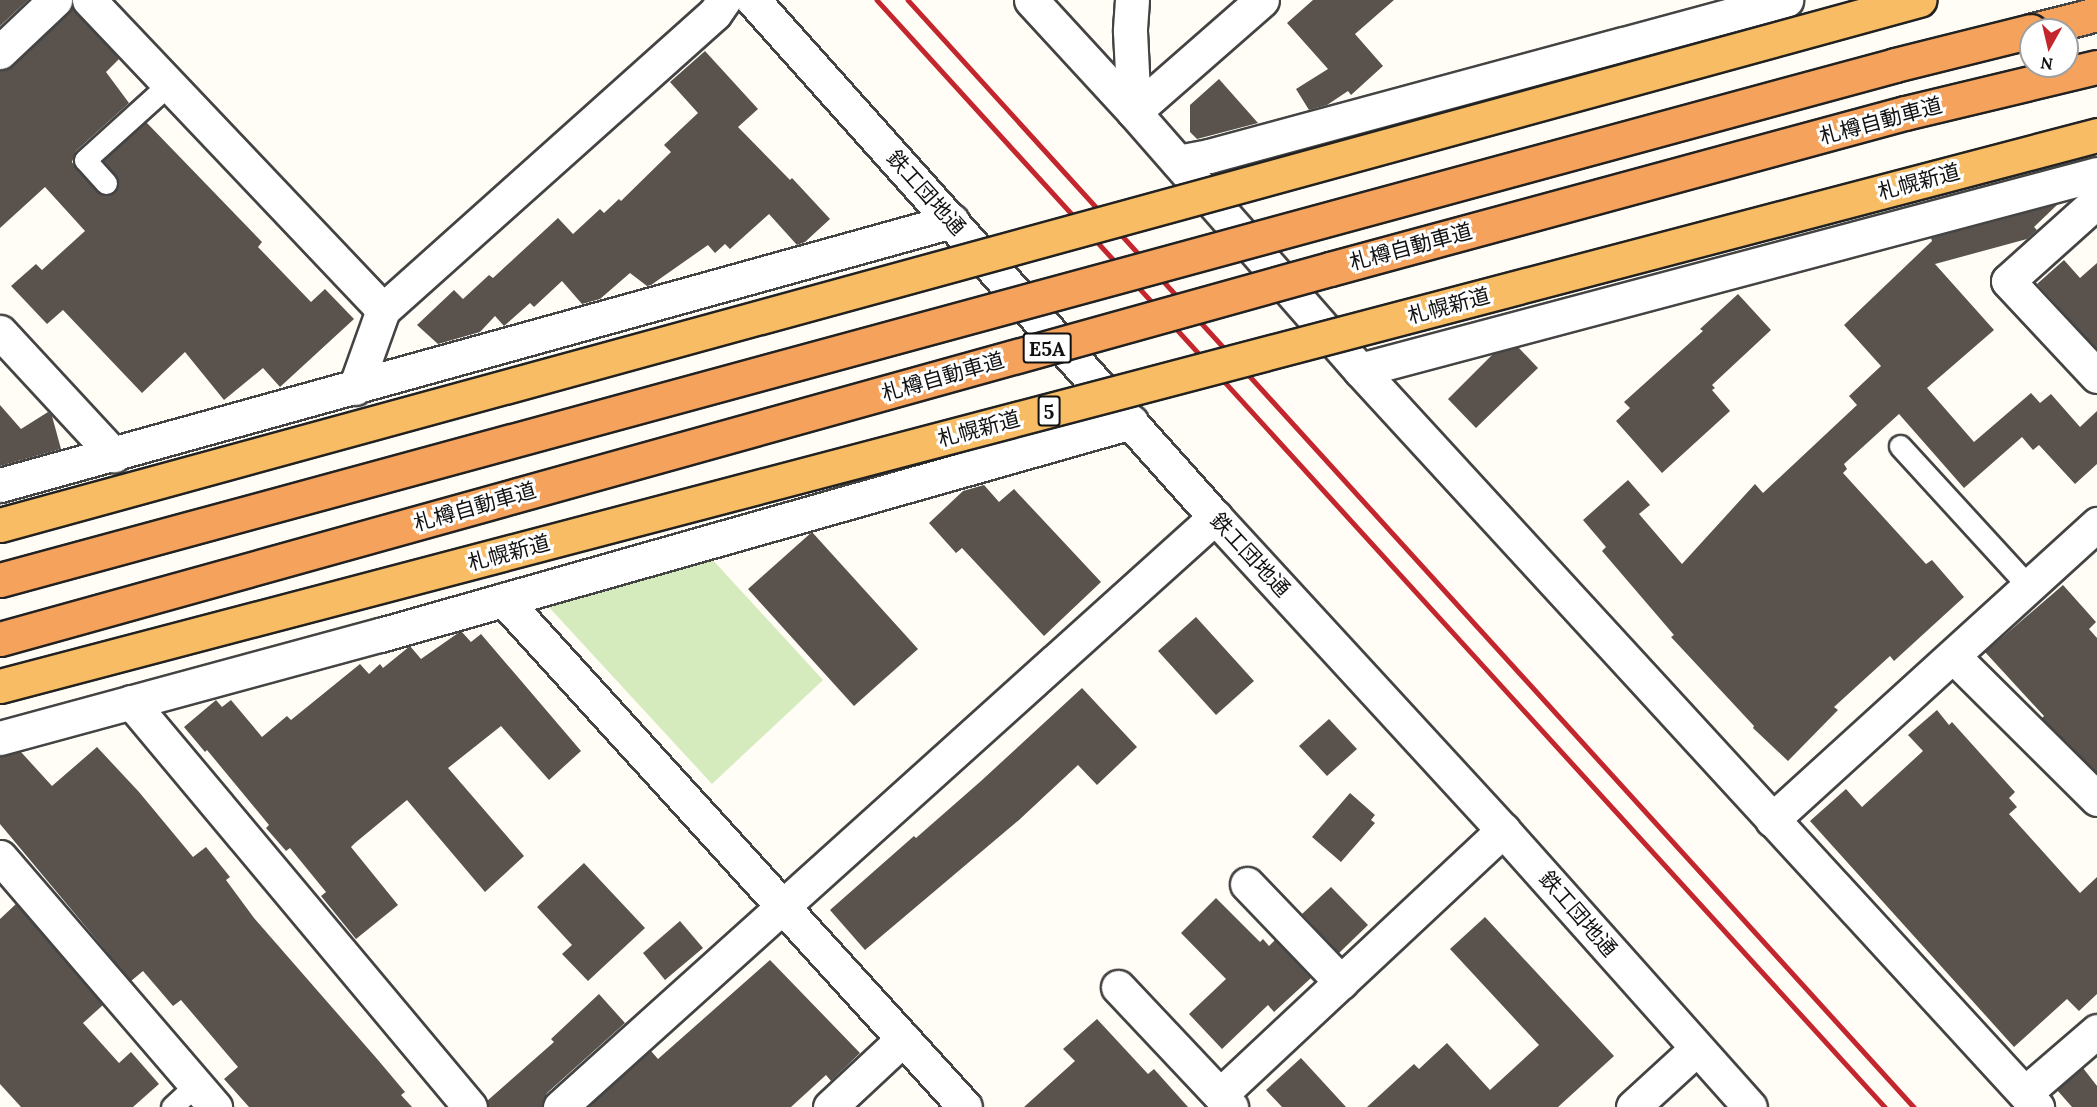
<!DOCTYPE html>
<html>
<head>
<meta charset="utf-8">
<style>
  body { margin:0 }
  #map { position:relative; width:2097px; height:1107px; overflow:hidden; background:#fffdf5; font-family:Lora,"Noto Sans JP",serif }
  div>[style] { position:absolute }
  .green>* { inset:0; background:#d5ebbd }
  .building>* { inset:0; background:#5a524d }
  .roads { filter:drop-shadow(2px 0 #444) drop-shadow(-2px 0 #444) drop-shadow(0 2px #444) drop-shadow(0 -2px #444) }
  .service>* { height:21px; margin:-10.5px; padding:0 10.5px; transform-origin:10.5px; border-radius:10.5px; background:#fff }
  .minor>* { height:33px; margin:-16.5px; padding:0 16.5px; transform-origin:16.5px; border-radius:16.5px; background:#fff }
  .tertiary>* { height:33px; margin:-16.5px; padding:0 16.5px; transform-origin:16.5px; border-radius:16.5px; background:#fff }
  .motorway>* { height:33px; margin:-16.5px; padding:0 16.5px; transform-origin:16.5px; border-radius:16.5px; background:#f5a25d }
  .rail>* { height:4.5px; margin:-2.25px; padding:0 2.25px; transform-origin:2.25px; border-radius:2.25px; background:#c4262e }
  .bridges { filter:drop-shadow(2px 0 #222) drop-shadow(-2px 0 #222) drop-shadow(0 2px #222) drop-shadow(0 -2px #222) }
  .trunk-bridge>* { height:33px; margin:-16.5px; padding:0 16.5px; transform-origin:16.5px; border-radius:16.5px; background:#f7bc64 }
  .motorway-bridge>* { height:33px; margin:-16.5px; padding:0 16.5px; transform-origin:16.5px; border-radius:16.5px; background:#f5a25d }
  span { translate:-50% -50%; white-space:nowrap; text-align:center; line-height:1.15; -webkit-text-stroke:6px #fff; paint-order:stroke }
  .shield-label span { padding:2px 4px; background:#fff; border:2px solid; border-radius:4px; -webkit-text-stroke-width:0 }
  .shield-label { font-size:20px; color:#111; font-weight:700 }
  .street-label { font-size:21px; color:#111 }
  .north { position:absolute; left:2019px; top:18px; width:60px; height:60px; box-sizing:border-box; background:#fff; border:2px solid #a0a0a0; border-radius:50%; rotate:188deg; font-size:16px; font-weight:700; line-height:24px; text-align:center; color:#111 }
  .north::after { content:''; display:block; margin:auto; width:21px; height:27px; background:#c4262e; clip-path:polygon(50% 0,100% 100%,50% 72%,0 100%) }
</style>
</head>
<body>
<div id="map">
  <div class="green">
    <i style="clip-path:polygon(711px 558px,823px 680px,712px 784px,546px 604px)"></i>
  </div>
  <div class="building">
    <i style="clip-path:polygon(0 0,28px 0,0 26px)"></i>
    <i style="clip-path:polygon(1313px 0,1394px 0,1355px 34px,1383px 66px,1351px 95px,1348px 91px,1327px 105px,1309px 110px,1296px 89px,1328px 69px,1287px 23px)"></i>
    <i style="clip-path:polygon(72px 7px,119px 59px,106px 72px,129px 103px,76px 151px,72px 162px,76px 169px,102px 195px,114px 193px,118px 180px,103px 161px,146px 122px,262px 242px,258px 247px,311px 302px,325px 289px,354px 319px,280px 387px,263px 368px,224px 400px,185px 352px,142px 393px,63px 310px,47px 324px,11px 286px,36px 264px,42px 270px,85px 231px,45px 187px,0 228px,0 70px,13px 66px)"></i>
    <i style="clip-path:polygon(705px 51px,758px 109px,738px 127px,790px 180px,792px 178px,830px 219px,805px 242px,797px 245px,769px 214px,730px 249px,725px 244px,715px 253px,708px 245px,651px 285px,647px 286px,630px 273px,600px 299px,582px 304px,562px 281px,534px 307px,530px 303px,504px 326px,495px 316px,480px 332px,438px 344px,417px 325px,454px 290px,463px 299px,489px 275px,493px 278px,558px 218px,573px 234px,600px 209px,604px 213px,619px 199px,621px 201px,671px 152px,664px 145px,698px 113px,670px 82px)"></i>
    <i style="clip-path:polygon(1219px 79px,1258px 123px,1197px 139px,1190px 132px,1190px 105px)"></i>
    <i style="clip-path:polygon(2058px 204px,2034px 227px,2037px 230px,2027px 239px,1935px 264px,1994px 330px,1927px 388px,1974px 442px,2031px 393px,2040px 403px,2051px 394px,2080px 427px,2097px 411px,2097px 464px,2075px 484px,2039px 445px,2033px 450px,2022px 437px,1964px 488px,1899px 414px,1844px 464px,1847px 469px,1843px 473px,1926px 564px,1932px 560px,1964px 597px,1894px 661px,1890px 656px,1834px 707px,1838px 710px,1788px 761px,1753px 728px,1754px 726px,1671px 637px,1674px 635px,1602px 551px,1606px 547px,1583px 520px,1628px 480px,1650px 505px,1639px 514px,1682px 564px,1755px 484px,1763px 493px,1857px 405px,1849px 396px,1881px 366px,1844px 325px,1932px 241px,1931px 238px)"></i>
    <i style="clip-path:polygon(2064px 260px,2080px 278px,2097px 263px,2097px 349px,2037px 284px)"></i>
    <i style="clip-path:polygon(1738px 294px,1771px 330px,1712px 385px,1715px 388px,1712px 390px,1730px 411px,1662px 473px,1616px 421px,1630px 408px,1624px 402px,1703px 331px,1700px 329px)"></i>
    <i style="clip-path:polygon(1518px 347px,1538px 368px,1476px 428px,1448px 399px,1493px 354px)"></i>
    <i style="clip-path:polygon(0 405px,21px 429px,48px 412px,52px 416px,61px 449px,0 466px)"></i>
    <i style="clip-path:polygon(984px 485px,999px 502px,1014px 489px,1101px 582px,1044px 636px,962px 548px,956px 553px,929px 523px,963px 491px)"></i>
    <i style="clip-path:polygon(812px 532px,918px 649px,854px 706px,748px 589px)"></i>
    <i style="clip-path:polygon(2063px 585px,2096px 622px,2089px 629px,2097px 638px,2097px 773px,2042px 718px,2044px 716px,1985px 652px)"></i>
    <i style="clip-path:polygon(1196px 617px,1254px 681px,1216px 715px,1158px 651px)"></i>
    <i style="clip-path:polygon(461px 631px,471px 642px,481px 634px,581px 751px,549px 780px,501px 726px,448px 768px,524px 856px,485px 892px,407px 800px,355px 843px,351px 847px,398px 905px,356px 939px,321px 896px,326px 892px,290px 848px,286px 851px,266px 828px,269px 825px,207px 750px,205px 752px,184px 727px,216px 700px,222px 707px,231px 700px,262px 737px,287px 716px,291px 720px,360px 664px,369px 674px,380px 664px,383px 668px,410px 646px,421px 659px)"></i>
    <i style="clip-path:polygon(1082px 688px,1137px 747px,1097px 785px,1078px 765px,1019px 820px,865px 950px,830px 910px,914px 836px,916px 838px,981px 781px)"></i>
    <i style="clip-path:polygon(1937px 710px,1949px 725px,1952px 722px,2015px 792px,2009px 798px,2017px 807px,2009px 814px,2080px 893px,2097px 877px,2097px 994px,2079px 1011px,2067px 999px,2014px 1047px,1810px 821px,1846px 789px,1862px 807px,1923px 751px,1908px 735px)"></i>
    <i style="clip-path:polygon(1329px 719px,1357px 749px,1327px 776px,1299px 746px)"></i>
    <i style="clip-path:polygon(97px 747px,139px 792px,193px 857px,206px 847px,230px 877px,226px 880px,254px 918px,378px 1060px,405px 1092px,401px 1095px,412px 1107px,249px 1107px,224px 1079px,238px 1067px,181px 1000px,173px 1006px,143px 971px,131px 981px,0 824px,0 756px,21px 752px,52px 786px)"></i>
    <i style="clip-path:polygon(1350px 793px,1375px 815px,1371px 820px,1375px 823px,1341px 862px,1312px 837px)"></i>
    <i style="clip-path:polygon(584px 863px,645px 928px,588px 981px,562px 954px,572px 945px,537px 907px)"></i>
    <i style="clip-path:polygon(1331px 887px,1368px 925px,1339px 953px,1302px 914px)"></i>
    <i style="clip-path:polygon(1216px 898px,1260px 942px,1263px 939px,1269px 946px,1275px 940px,1311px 978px,1274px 1012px,1268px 1005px,1222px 1049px,1189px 1014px,1226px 979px,1181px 933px)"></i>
    <i style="clip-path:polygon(16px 904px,103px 1005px,83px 1023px,119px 1063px,131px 1052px,159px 1084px,133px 1107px,21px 1107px,0 1084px,0 919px)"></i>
    <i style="clip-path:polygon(1485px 917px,1614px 1056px,1558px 1107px,1367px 1107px,1414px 1064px,1419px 1069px,1447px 1043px,1490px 1090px,1539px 1045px,1450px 949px)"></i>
    <i style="clip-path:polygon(680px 921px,703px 948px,665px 980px,643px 953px)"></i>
    <i style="clip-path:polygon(770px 960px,860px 1053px,831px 1081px,826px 1075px,791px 1107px,588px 1107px,651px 1051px,658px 1059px)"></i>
    <i style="clip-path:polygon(599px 994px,625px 1023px,547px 1093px,542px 1107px,488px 1107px,487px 1101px,554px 1042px,551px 1039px)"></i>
    <i style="clip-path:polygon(1097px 1019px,1148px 1074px,1154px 1069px,1188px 1107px,1024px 1107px,1075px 1061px,1063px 1049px)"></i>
    <i style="clip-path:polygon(1301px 1058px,1346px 1107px,1282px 1107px,1266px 1090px)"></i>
    <i style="clip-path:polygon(2083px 1068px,2097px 1086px,2097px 1107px,2072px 1107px,2057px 1090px)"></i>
  </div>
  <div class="roads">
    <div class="service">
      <i style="left:106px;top:183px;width:31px;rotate:-132deg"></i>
      <i style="left:85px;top:160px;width:112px;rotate:-42.1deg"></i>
      <i style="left:1900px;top:446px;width:191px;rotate:47.5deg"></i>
      <i style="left:172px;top:1107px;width:33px;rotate:-43deg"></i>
    </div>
    <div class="minor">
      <i style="left:89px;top:0;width:427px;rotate:46.5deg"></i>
      <i style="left:1031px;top:0;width:152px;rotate:47.4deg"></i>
      <i style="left:1134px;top:112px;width:343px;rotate:48.8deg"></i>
      <i style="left:1360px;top:370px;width:1001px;rotate:47.43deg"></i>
      <i style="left:1132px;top:0;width:31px;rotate:94deg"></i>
      <i style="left:1130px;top:31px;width:81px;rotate:87.2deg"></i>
      <i style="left:0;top:52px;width:76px;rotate:-43.4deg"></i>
      <i style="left:1134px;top:112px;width:170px;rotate:-41.2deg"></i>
      <i style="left:1178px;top:162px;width:32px;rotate:-11deg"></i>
      <i style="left:1209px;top:156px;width:598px;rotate:-15.13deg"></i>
      <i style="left:2097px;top:199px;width:3px;rotate:108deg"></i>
      <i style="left:2096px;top:202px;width:118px;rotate:138.1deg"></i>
      <i style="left:2008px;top:281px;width:130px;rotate:46.9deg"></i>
      <i style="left:0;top:332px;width:168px;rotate:47.2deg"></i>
      <i style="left:1360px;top:370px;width:763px;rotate:-14.89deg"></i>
      <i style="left:355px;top:388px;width:83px;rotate:-70.3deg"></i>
      <i style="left:383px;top:310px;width:445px;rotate:-41.8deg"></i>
      <i style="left:715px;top:13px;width:16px;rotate:-55deg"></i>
      <i style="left:0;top:485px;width:988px;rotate:-15.5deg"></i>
      <i style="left:504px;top:600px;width:685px;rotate:47.72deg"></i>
      <i style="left:1953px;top:656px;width:203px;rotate:44.8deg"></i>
      <i style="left:131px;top:702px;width:528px;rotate:50.07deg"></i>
      <i style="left:0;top:738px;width:394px;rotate:-15.2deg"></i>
      <i style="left:380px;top:635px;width:781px;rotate:-15.83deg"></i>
      <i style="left:1772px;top:820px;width:440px;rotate:-42.3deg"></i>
      <i style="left:0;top:857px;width:330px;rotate:49.3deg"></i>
      <i style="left:1247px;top:884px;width:136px;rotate:46.2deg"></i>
      <i style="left:1118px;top:987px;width:165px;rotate:46.7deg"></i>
      <i style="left:2025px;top:1093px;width:95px;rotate:-40.7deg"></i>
      <i style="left:1220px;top:1095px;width:388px;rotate:-43.1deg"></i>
      <i style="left:560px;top:1107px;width:882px;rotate:-42.01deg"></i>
      <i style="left:830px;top:1107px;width:100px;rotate:-43deg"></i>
      <i style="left:1633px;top:1107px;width:86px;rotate:-42.6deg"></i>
    </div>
    <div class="tertiary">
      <i style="left:753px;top:0;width:693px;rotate:48.22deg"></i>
      <i style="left:1215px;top:517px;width:425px;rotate:47.4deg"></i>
      <i style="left:1503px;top:830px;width:371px;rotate:48.3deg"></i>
    </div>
    <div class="motorway">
      <i style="left:2034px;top:30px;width:65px;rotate:-14.3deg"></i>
    </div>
  </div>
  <div class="rail">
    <i style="left:877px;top:0;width:1497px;rotate:47.68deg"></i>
    <i style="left:908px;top:0;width:1496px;rotate:47.74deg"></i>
  </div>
  <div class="bridges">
    <div class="trunk-bridge">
      <i style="left:0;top:525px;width:1990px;rotate:-15.3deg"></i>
      <i style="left:0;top:686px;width:2168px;rotate:-14.72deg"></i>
    </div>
    <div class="motorway-bridge">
      <i style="left:0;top:580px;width:1964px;rotate:-15.2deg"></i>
      <i style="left:1895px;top:65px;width:140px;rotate:-14deg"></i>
      <i style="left:0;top:639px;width:1381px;rotate:-15.55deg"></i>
      <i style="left:1330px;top:269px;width:596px;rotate:-15.18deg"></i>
      <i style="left:1905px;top:113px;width:197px;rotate:-13.5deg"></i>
    </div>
  </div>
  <div class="shield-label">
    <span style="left:1047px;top:348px">E5A</span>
    <span style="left:1049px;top:411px">5</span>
  </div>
  <div class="street-label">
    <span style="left:1881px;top:121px;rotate:-15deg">札樽自動車道</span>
    <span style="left:1919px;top:182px;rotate:-15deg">札幌新道</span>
    <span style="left:926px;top:193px;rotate:48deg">鉄工団地通</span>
    <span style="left:1411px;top:247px;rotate:-15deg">札樽自動車道</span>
    <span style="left:1449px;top:306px;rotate:-15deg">札幌新道</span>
    <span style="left:943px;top:377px;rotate:-16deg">札樽自動車道</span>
    <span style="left:979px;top:429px;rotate:-15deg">札幌新道</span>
    <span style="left:475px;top:507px;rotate:-16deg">札樽自動車道</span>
    <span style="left:509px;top:553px;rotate:-15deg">札幌新道</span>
    <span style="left:1250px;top:555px;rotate:47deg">鉄工団地通</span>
    <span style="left:1578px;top:914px;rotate:49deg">鉄工団地通</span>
  </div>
  <div class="north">N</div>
</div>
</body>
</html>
